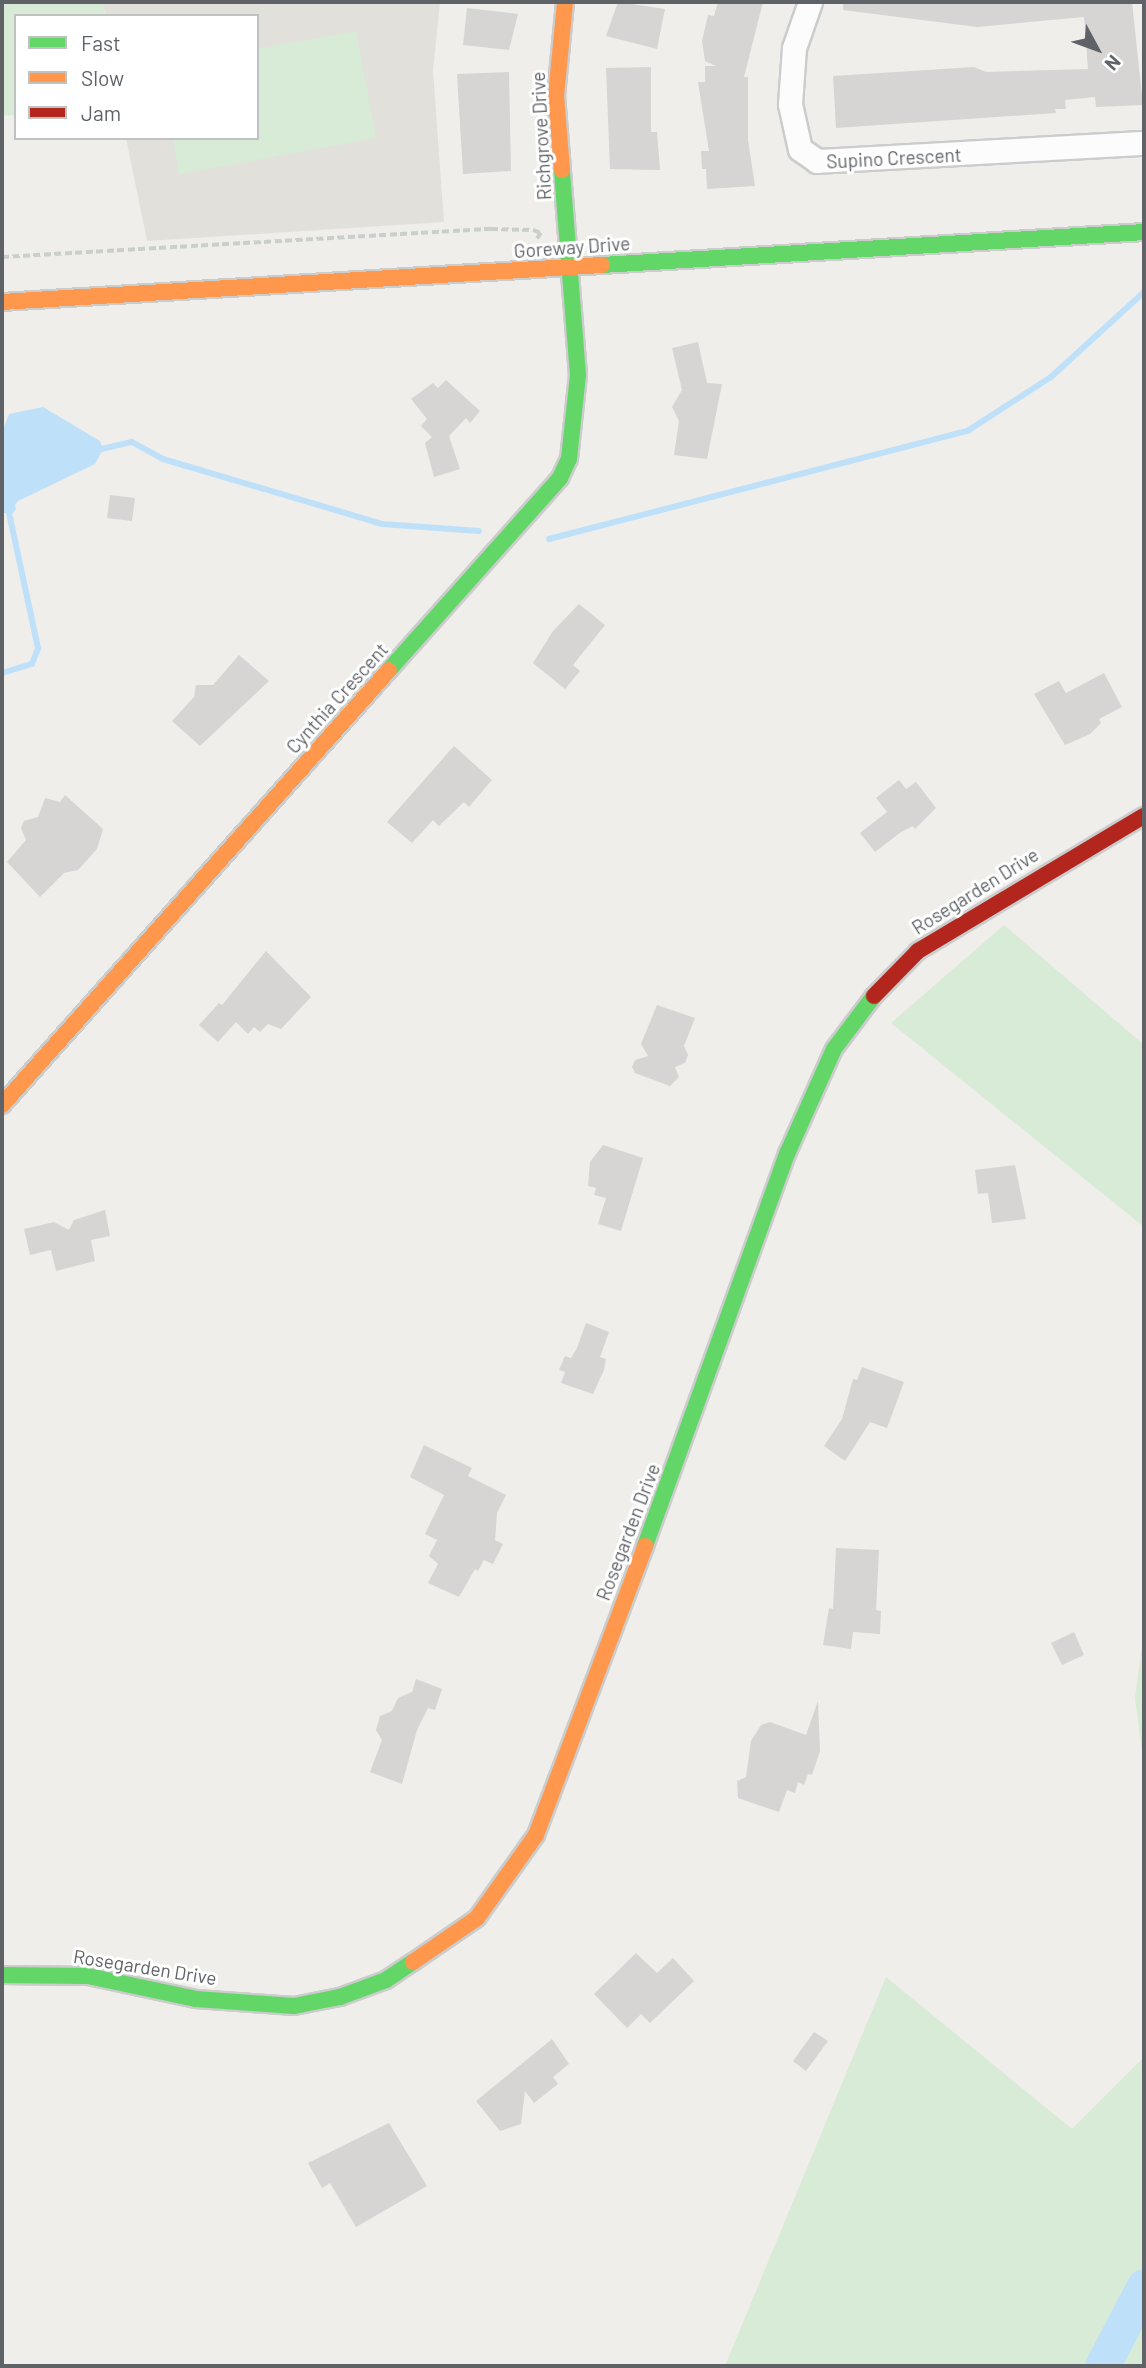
<!DOCTYPE html>
<html>
<head>
<meta charset="utf-8">
<style>
  body { margin:0 }
  #map { position:relative; width:1146px; height:2368px; overflow:hidden; background:#efeeea; font-family:Barlow,sans-serif }
  div>[style] { position:absolute }
  .education>* { inset:0; background:#e2e0da }
  .green>* { inset:0; background:#d8ebd6 }
  .water>* { inset:0; background:#bfe0f9 }
  .stream>* { height:6px; margin:-3px; padding:0 3px; transform-origin:3px; border-radius:3px; background:#bfe0f9 }
  .river>* { height:35px; margin:-17.5px; padding:0 17.5px; transform-origin:17.5px; border-radius:17.5px; background:#bfe0f9 }
  .building>* { inset:0; background:#d6d5d3 }
  .path>* { height:3.5px; margin-top:-1.75px; transform-origin:0; background:repeating-linear-gradient(90deg,#cacfcc 0 7px,transparent 0 10.5px) }
  .roads { filter:drop-shadow(2px 0 #cbcccc) drop-shadow(-2px 0 #cbcccc) drop-shadow(0 2px #cbcccc) drop-shadow(0 -2px #cbcccc) }
  .street>* { height:23px; margin:-11.5px; padding:0 11.5px; transform-origin:11.5px; border-radius:11.5px; background:#fdfcfc }
  .fast>* { height:16px; margin:-8px; padding:0 8px; transform-origin:8px; border-radius:8px; background:#63d668 }
  .slow>* { height:16px; margin:-8px; padding:0 8px; transform-origin:8px; border-radius:8px; background:#ff974d }
  .jam>* { height:16px; margin:-8px; padding:0 8px; transform-origin:8px; border-radius:8px; background:#b3261e }
  span { translate:-50% -50%; white-space:nowrap; text-align:center; line-height:1.15; -webkit-text-stroke:6px #fff; paint-order:stroke }
  .street-label { font-size:19px; color:#5f6368 }
  .frame { position:absolute; inset:0; border:4px solid #5f6368; pointer-events:none }
  .legend { position:absolute; left:14px; top:14px; width:245px; height:126px; box-sizing:border-box; background:#fff; border:2px solid #bfc1c3; margin:0; padding:9px 12px; list-style:none; font-size:21px; color:#5f6368 }
  .legend li { display:flex; align-items:center; gap:14px; height:35px }
  .legend b { width:35px; border:2px solid #bfc1c3 }
  .north { position:absolute; left:1062px; top:14px; width:70px; height:70px; -webkit-text-stroke:5px #fff; paint-order:stroke; rotate:131deg; font-size:19px; font-weight:700; line-height:28px; text-align:center; color:#5f6368 }
  .north::after { content:''; display:block; margin:auto; width:24px; height:32px; background:#5f6368; clip-path:polygon(50% 0,100% 100%,50% 72%,0 100%) }
</style>
</head>
<body>
<div id="map">
  <div class="education">
    <i style="clip-path:polygon(103px 2px,440px 2px,433px 70px,444px 222px,147px 241px,126px 138px,257px 138px,257px 16px,105px 16px)"></i>
  </div>
  <div class="green">
    <i style="clip-path:polygon(2px 2px,103px 2px,105px 16px,16px 16px,16px 115px,2px 116px)"></i>
    <i style="clip-path:polygon(356px 31px,376px 138px,179px 174px,173px 138px,257px 138px,257px 49px)"></i>
    <i style="clip-path:polygon(1004px 925px,1144px 1045px,1144px 1227px,891px 1023px)"></i>
    <i style="clip-path:polygon(1144px 1631px,1144px 1768px,1135px 1698px)"></i>
    <i style="clip-path:polygon(886px 1977px,1072px 2129px,1144px 2057px,1144px 2366px,725px 2366px)"></i>
  </div>
  <div class="water">
    <i style="clip-path:polygon(43px 407px,100px 441px,103px 449px,95px 464px,18px 501px,9px 513px,2px 513px,2px 432px,9px 414px)"></i>
  </div>
  <div class="stream">
    <i style="left:97px;top:450px;width:36px;rotate:-13deg"></i>
    <i style="left:132px;top:442px;width:35px;rotate:29deg"></i>
    <i style="left:163px;top:459px;width:228px;rotate:16.5deg"></i>
    <i style="left:382px;top:524px;width:97px;rotate:4.1deg"></i>
    <i style="left:549px;top:539px;width:434px;rotate:-14.5deg"></i>
    <i style="left:969px;top:430px;width:98px;rotate:-32.9deg"></i>
    <i style="left:1051px;top:377px;width:126px;rotate:-42.4deg"></i>
    <i style="left:2px;top:673px;width:31px;rotate:-17deg"></i>
    <i style="left:32px;top:664px;width:17px;rotate:-69deg"></i>
    <i style="left:38px;top:648px;width:138px;rotate:-102.1deg"></i>
    <i style="left:9px;top:513px;width:6px;rotate:-51deg"></i>
  </div>
  <div class="river">
    <i style="left:1102px;top:2366px;width:90px;rotate:-62.3deg"></i>
  </div>
  <div class="building">
    <i style="clip-path:polygon(618px 2px,665px 9px,657px 49px,606px 36px)"></i>
    <i style="clip-path:polygon(718px 2px,763px 2px,744px 77px,748px 77px,748px 140px,755px 186px,707px 189px,706px 169px,702px 169px,701px 151px,709px 151px,698px 82px,705px 82px,705px 66px,716px 66px,705px 61px,702px 41px,708px 15px,714px 16px)"></i>
    <i style="clip-path:polygon(843px 2px,1132px 2px,1143px 105px,1096px 107px,1095px 97px,1065px 100px,1066px 109px,1055px 109px,1056px 113px,836px 128px,833px 76px,974px 67px,986px 72px,1088px 69px,1084px 17px,977px 27px,843px 10px)"></i>
    <i style="clip-path:polygon(467px 8px,518px 14px,509px 50px,463px 45px)"></i>
    <i style="clip-path:polygon(651px 67px,651px 132px,657px 132px,660px 170px,610px 169px,606px 68px)"></i>
    <i style="clip-path:polygon(509px 72px,511px 171px,463px 174px,457px 74px)"></i>
    <i style="clip-path:polygon(698px 342px,707px 383px,722px 384px,707px 459px,674px 455px,679px 421px,672px 407px,682px 390px,672px 348px)"></i>
    <i style="clip-path:polygon(446px 380px,480px 411px,470px 423px,466px 418px,449px 436px,460px 469px,434px 477px,425px 443px,432px 437px,421px 426px,427px 419px,411px 399px,433px 383px,438px 388px)"></i>
    <i style="clip-path:polygon(110px 495px,135px 498px,132px 521px,107px 518px)"></i>
    <i style="clip-path:polygon(579px 604px,605px 625px,573px 665px,580px 671px,565px 689px,533px 663px,553px 631px)"></i>
    <i style="clip-path:polygon(239px 655px,269px 681px,200px 746px,172px 721px,194px 697px,196px 685px,213px 685px)"></i>
    <i style="clip-path:polygon(1104px 673px,1122px 707px,1099px 719px,1101px 723px,1090px 734px,1065px 745px,1034px 694px,1059px 681px,1066px 693px)"></i>
    <i style="clip-path:polygon(454px 746px,492px 780px,469px 807px,464px 802px,439px 826px,433px 820px,412px 843px,387px 822px)"></i>
    <i style="clip-path:polygon(899px 780px,906px 789px,916px 782px,936px 808px,915px 829px,913px 826px,901px 832px,875px 852px,860px 833px,887px 812px,876px 798px)"></i>
    <i style="clip-path:polygon(65px 795px,103px 829px,97px 849px,78px 870px,64px 873px,40px 897px,7px 862px,26px 840px,21px 828px,24px 821px,38px 817px,45px 798px,60px 802px)"></i>
    <i style="clip-path:polygon(266px 951px,311px 997px,281px 1029px,268px 1024px,260px 1032px,254px 1027px,248px 1034px,236px 1022px,218px 1042px,199px 1025px,219px 1003px,222px 1005px)"></i>
    <i style="clip-path:polygon(657px 1005px,695px 1018px,684px 1046px,688px 1055px,685px 1063px,675px 1067px,679px 1077px,670px 1086px,635px 1073px,632px 1067px,635px 1060px,648px 1056px,641px 1044px)"></i>
    <i style="clip-path:polygon(603px 1145px,643px 1158px,621px 1231px,598px 1224px,606px 1198px,594px 1195px,596px 1188px,588px 1186px,590px 1162px)"></i>
    <i style="clip-path:polygon(1015px 1165px,1026px 1219px,992px 1223px,988px 1193px,978px 1194px,975px 1170px)"></i>
    <i style="clip-path:polygon(105px 1210px,110px 1236px,91px 1240px,95px 1261px,56px 1271px,51px 1250px,30px 1255px,24px 1229px,54px 1222px,69px 1230px,74px 1220px)"></i>
    <i style="clip-path:polygon(586px 1323px,609px 1332px,600px 1357px,606px 1359px,604px 1370px,593px 1394px,561px 1383px,565px 1372px,559px 1370px,565px 1356px,571px 1358px,577px 1348px)"></i>
    <i style="clip-path:polygon(862px 1367px,904px 1382px,887px 1428px,870px 1422px,845px 1461px,824px 1446px,842px 1419px,853px 1379px,857px 1380px)"></i>
    <i style="clip-path:polygon(424px 1445px,472px 1468px,468px 1476px,506px 1495px,497px 1513px,495px 1540px,503px 1544px,493px 1564px,484px 1560px,478px 1571px,475px 1569px,459px 1597px,428px 1583px,438px 1564px,429px 1556px,437px 1540px,425px 1534px,444px 1495px,410px 1477px)"></i>
    <i style="clip-path:polygon(836px 1548px,879px 1550px,876px 1610px,881px 1611px,880px 1634px,853px 1632px,851px 1649px,823px 1645px,829px 1608px,833px 1609px)"></i>
    <i style="clip-path:polygon(1074px 1632px,1084px 1655px,1062px 1665px,1051px 1643px)"></i>
    <i style="clip-path:polygon(416px 1679px,442px 1689px,435px 1710px,428px 1708px,417px 1730px,402px 1784px,370px 1772px,382px 1740px,376px 1730px,380px 1716px,392px 1711px,398px 1698px,412px 1692px)"></i>
    <i style="clip-path:polygon(818px 1701px,820px 1751px,812px 1775px,808px 1774px,804px 1785px,798px 1782px,795px 1793px,787px 1790px,779px 1812px,738px 1798px,737px 1781px,746px 1777px,751px 1741px,761px 1725px,770px 1722px,806px 1735px)"></i>
    <i style="clip-path:polygon(636px 1953px,657px 1973px,673px 1958px,694px 1981px,650px 2023px,641px 2014px,627px 2028px,594px 1994px)"></i>
    <i style="clip-path:polygon(814px 2032px,828px 2041px,806px 2071px,793px 2061px)"></i>
    <i style="clip-path:polygon(552px 2039px,569px 2064px,553px 2077px,558px 2084px,534px 2103px,525px 2091px,521px 2124px,500px 2131px,476px 2101px)"></i>
    <i style="clip-path:polygon(389px 2123px,427px 2186px,356px 2227px,330px 2183px,322px 2188px,308px 2163px)"></i>
  </div>
  <div class="path">
    <i style="left:2px;top:257px;width:490px;rotate:-3.3deg"></i>
    <i style="left:491px;top:229px;width:42px;rotate:1.4deg"></i>
    <i style="left:533px;top:230px;width:9px;rotate:21deg"></i>
    <i style="left:541px;top:233px;width:9px;rotate:122deg"></i>
  </div>
  <div class="roads">
    <div class="street">
      <i style="left:810px;top:2px;width:49px;rotate:109.2deg"></i>
      <i style="left:794px;top:48px;width:56px;rotate:94.1deg"></i>
      <i style="left:790px;top:104px;width:46px;rotate:77.5deg"></i>
      <i style="left:800px;top:149px;width:21px;rotate:35deg"></i>
      <i style="left:817px;top:161px;width:327px;rotate:-3.2deg"></i>
    </div>
    <div class="fast">
      <i style="left:602px;top:265px;width:543px;rotate:-3.48deg"></i>
      <i style="left:389px;top:670px;width:257px;rotate:-48.3deg"></i>
      <i style="left:560px;top:478px;width:21px;rotate:-65deg"></i>
      <i style="left:569px;top:459px;width:84px;rotate:-83.9deg"></i>
      <i style="left:578px;top:375px;width:206px;rotate:-94.5deg"></i>
      <i style="left:645px;top:1546px;width:417px;rotate:-70.1deg"></i>
      <i style="left:787px;top:1154px;width:115px;rotate:-65.9deg"></i>
      <i style="left:834px;top:1049px;width:66px;rotate:-53deg"></i>
      <i style="left:2px;top:1975px;width:86px;rotate:0.7deg"></i>
      <i style="left:88px;top:1976px;width:110px;rotate:12deg"></i>
      <i style="left:196px;top:1999px;width:98px;rotate:4.1deg"></i>
      <i style="left:294px;top:2006px;width:47px;rotate:-11.1deg"></i>
      <i style="left:340px;top:1997px;width:49px;rotate:-20.3deg"></i>
      <i style="left:386px;top:1980px;width:32px;rotate:-34deg"></i>
    </div>
    <div class="slow">
      <i style="left:562px;top:170px;width:74px;rotate:-94.6deg"></i>
      <i style="left:556px;top:96px;width:94px;rotate:-84.5deg"></i>
      <i style="left:2px;top:302px;width:601px;rotate:-3.53deg"></i>
      <i style="left:2px;top:1105px;width:582px;rotate:-48.34deg"></i>
      <i style="left:413px;top:1962px;width:78px;rotate:-34.5deg"></i>
      <i style="left:477px;top:1918px;width:102px;rotate:-54.6deg"></i>
      <i style="left:536px;top:1835px;width:309px;rotate:-69.3deg"></i>
    </div>
    <div class="jam">
      <i style="left:874px;top:996px;width:63px;rotate:-45.6deg"></i>
      <i style="left:918px;top:951px;width:263px;rotate:-30.9deg"></i>
    </div>
  </div>
  <div class="street-label">
    <span style="left:541px;top:136px;rotate:-93deg">Richgrove Drive</span>
    <span style="left:894px;top:158px;rotate:-3deg">Supino Crescent</span>
    <span style="left:572px;top:247px;rotate:-4deg">Goreway Drive</span>
    <span style="left:337px;top:698px;rotate:-48deg">Cynthia Crescent</span>
    <span style="left:975px;top:891px;rotate:-32deg">Rosegarden Drive</span>
    <span style="left:628px;top:1532px;rotate:-69deg">Rosegarden Drive</span>
    <span style="left:145px;top:1967px;rotate:9deg">Rosegarden Drive</span>
  </div>
  <div class="frame"></div>
  <ul class="legend">
  <li><b style="height:9px;background:#63d668"></b>Fast</li>
  <li><b style="height:9px;background:#ff974d"></b>Slow</li>
  <li><b style="height:9px;background:#b3261e"></b>Jam</li>
  </ul>
  <div class="north">N</div>
</div>
</body>
</html>
